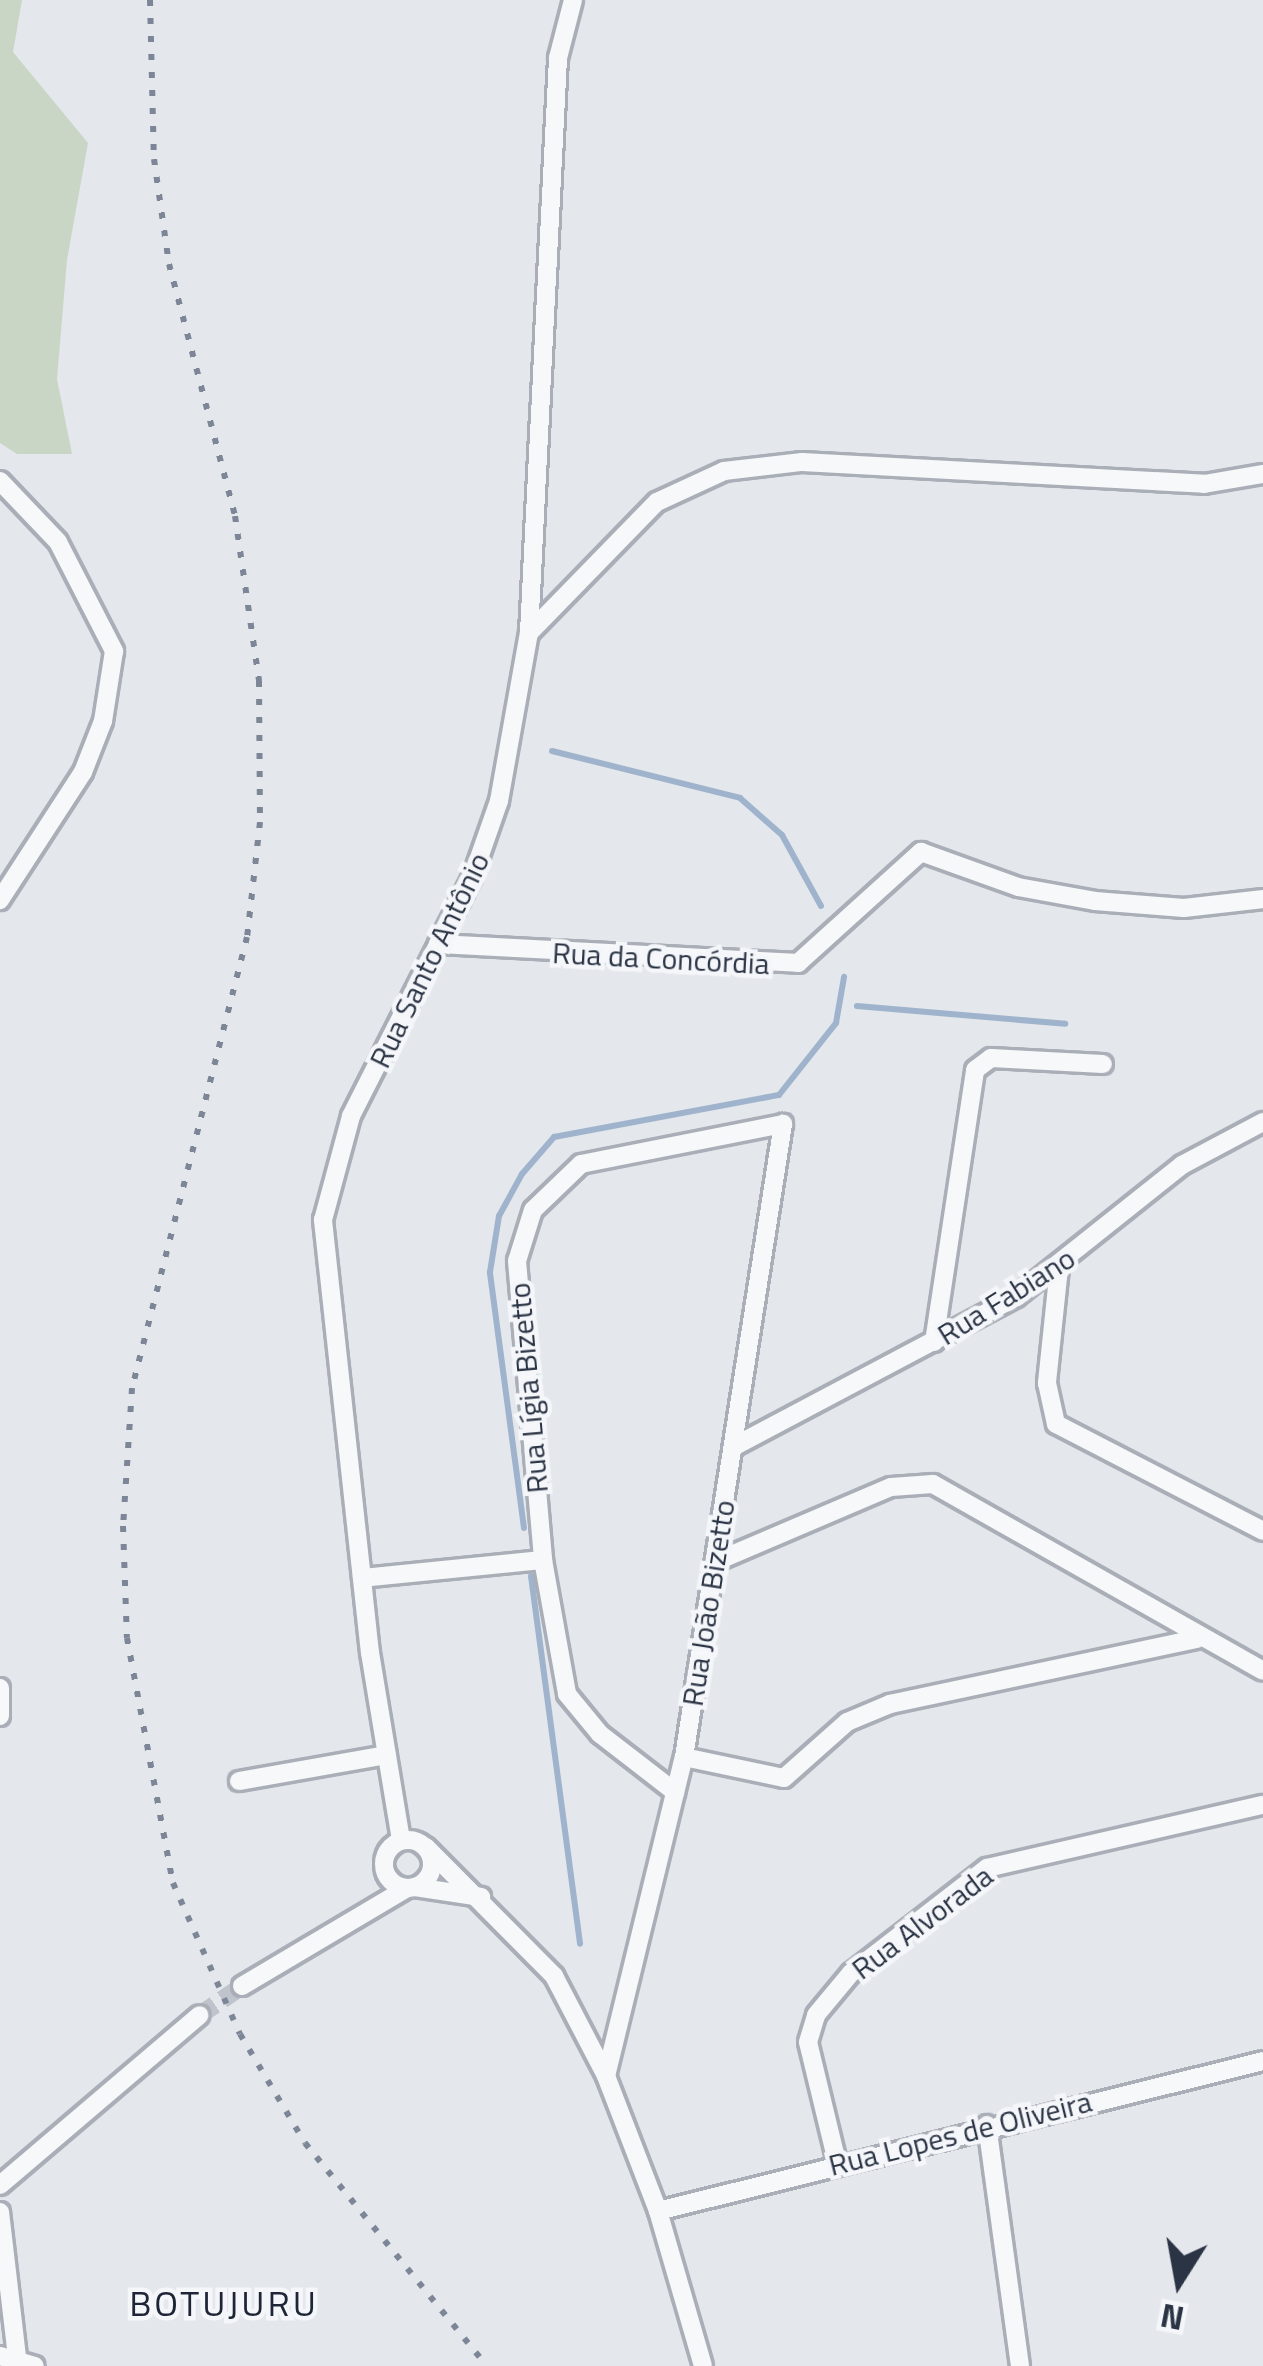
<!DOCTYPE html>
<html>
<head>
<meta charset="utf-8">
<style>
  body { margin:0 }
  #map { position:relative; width:1263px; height:2366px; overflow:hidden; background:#e4e7ec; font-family:"Titillium Web",sans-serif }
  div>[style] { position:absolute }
  .green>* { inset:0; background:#c9d6c5 }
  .stream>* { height:6px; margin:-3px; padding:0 3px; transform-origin:3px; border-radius:3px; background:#9fb4cc }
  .minor-tunnel>* { height:18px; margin-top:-9px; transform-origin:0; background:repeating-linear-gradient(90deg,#bfc3cb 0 18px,transparent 0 27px) }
  .roads { filter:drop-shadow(3px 0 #a9aeb7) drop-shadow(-3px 0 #a9aeb7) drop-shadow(0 3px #a9aeb7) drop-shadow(0 -3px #a9aeb7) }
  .minor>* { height:18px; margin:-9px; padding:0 9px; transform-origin:9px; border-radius:9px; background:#f7f8fa }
  .minor>.ring { margin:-9px; padding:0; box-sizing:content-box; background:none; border:18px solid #f7f8fa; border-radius:50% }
  .rail>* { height:6px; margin-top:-3px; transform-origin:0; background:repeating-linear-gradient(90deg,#7d8696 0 6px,transparent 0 18px) }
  span { translate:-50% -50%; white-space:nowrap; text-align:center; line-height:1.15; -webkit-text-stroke:9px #f4f6f9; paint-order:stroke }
  .street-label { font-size:30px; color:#2b3445 }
  .quarter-label { font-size:36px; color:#1d2536; letter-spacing:3px }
  .north { position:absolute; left:1119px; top:2222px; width:120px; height:120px; -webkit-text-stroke:9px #f4f6f9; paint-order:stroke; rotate:191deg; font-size:33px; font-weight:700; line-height:48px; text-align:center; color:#2b3445 }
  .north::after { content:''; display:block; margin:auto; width:42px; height:54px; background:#2b3445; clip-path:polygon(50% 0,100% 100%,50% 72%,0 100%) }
</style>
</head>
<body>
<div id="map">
  <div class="green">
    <i style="clip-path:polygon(0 0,22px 0,13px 52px,88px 143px,67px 260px,57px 379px,72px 454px,17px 454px,0 443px)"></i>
  </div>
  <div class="stream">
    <i style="left:552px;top:751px;width:194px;rotate:14deg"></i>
    <i style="left:740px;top:798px;width:56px;rotate:41.4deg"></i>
    <i style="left:782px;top:835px;width:81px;rotate:61.2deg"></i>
    <i style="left:857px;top:1006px;width:209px;rotate:4.9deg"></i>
    <i style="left:524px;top:1528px;width:258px;rotate:-97.6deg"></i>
    <i style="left:490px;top:1272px;width:57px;rotate:-80.9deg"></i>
    <i style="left:499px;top:1216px;width:48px;rotate:-61.3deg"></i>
    <i style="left:522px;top:1174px;width:49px;rotate:-49.1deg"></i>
    <i style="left:554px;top:1137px;width:229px;rotate:-10.6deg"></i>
    <i style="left:779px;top:1095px;width:92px;rotate:-51.6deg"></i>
    <i style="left:836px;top:1023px;width:47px;rotate:-80.1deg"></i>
    <i style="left:531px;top:1576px;width:371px;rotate:82.4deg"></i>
  </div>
  <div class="minor-tunnel">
    <i style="left:200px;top:2015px;width:51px;rotate:-34.6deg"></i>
  </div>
  <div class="roads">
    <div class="minor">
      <i style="left:0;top:481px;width:84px;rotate:46.4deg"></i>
      <i style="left:58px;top:542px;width:123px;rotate:62.8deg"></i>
      <i style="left:114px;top:651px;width:71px;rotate:98.9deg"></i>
      <i style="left:103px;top:721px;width:55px;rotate:111.4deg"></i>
      <i style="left:83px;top:772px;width:153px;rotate:123deg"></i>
      <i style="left:529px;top:633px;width:183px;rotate:-45.7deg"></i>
      <i style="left:657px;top:502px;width:74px;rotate:-24.8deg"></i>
      <i style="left:724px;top:471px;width:79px;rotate:-6.6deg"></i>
      <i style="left:802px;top:462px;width:403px;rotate:3.1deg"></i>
      <i style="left:1204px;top:484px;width:60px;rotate:-9.6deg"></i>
      <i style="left:438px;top:944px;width:361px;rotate:3deg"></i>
      <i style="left:798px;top:963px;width:166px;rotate:-42.1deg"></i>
      <i style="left:921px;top:852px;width:103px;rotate:19.8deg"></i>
      <i style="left:1018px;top:887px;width:78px;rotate:10.3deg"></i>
      <i style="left:1095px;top:901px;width:89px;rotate:4.5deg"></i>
      <i style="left:1184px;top:908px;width:80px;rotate:-6.5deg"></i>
      <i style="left:1059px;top:1268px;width:116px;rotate:96deg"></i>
      <i style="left:1047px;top:1383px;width:42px;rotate:77.6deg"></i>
      <i style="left:1056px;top:1424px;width:233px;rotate:27.3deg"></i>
      <i style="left:934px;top:1342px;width:275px;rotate:-81.4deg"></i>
      <i style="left:975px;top:1070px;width:20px;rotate:-37deg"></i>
      <i style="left:991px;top:1058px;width:112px;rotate:3.1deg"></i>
      <i style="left:733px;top:1447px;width:320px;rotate:-27.9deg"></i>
      <i style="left:1016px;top:1297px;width:212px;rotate:-38.5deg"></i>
      <i style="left:1182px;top:1165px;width:92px;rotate:-28deg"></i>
      <i style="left:715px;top:1562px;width:191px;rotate:-23.1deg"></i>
      <i style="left:891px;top:1487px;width:42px;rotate:-4.1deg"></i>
      <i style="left:933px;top:1484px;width:379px;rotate:29.5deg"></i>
      <i style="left:362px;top:1578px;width:182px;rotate:-5.7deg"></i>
      <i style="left:0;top:1688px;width:28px;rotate:90deg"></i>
      <i style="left:684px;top:1757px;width:102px;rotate:11.9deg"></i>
      <i style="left:784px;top:1778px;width:84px;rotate:-41.6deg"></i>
      <i style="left:847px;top:1722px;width:47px;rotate:-22.7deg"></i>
      <i style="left:890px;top:1704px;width:314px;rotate:-12deg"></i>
      <i style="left:239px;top:1781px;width:150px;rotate:-10deg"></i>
      <i class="ring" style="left:384px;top:1840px;width:30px;height:30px"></i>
      <i style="left:401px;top:1840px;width:190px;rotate:-99.4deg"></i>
      <i style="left:370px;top:1653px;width:436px;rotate:-96.2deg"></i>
      <i style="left:323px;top:1220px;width:108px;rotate:-74.9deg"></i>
      <i style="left:351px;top:1116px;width:267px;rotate:-63.1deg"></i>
      <i style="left:472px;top:878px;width:82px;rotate:-70.7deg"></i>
      <i style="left:499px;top:801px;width:171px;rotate:-79.9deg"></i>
      <i style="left:529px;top:633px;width:576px;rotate:-87.11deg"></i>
      <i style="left:558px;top:58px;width:60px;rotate:-75.5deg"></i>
      <i style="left:426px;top:1847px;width:182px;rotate:45.2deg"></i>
      <i style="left:554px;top:1976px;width:113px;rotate:62.5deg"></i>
      <i style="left:606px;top:2076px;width:145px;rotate:68.9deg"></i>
      <i style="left:658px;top:2211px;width:161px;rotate:73.8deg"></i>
      <i style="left:415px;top:1887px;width:67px;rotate:8.6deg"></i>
      <i style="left:242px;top:1986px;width:192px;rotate:-30.7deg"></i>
      <i style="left:606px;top:2076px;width:328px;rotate:-76.3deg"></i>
      <i style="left:684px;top:1757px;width:641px;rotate:-81.11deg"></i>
      <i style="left:783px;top:1124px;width:206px;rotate:168.8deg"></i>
      <i style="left:581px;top:1164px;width:66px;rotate:136.2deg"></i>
      <i style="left:533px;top:1210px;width:53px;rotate:107.4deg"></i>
      <i style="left:517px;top:1261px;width:300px;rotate:85deg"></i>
      <i style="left:543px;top:1560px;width:136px;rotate:79.8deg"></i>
      <i style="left:567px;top:1694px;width:52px;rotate:50.5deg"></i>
      <i style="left:600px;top:1734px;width:95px;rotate:37.7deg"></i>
      <i style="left:987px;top:2125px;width:243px;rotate:82.2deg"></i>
      <i style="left:837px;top:2162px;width:123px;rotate:-103.6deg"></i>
      <i style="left:808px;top:2042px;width:28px;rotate:-73deg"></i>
      <i style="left:816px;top:2015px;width:55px;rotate:-50.2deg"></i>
      <i style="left:851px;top:1973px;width:172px;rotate:-37.7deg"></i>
      <i style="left:987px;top:1868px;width:283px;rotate:-12.9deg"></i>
      <i style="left:0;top:2185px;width:262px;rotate:-40.4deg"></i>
      <i style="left:658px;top:2211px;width:623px;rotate:-13.92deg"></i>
      <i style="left:0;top:2212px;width:155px;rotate:83.3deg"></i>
      <i style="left:0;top:2356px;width:36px;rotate:16deg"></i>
    </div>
  </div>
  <div class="rail">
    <i style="left:150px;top:0;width:159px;rotate:88.6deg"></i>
    <i style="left:154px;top:159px;width:106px;rotate:81.9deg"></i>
    <i style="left:169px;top:264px;width:260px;rotate:75.3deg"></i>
    <i style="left:235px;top:516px;width:167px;rotate:81.7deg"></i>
    <i style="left:259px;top:681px;width:141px;rotate:89.6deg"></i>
    <i style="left:260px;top:822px;width:116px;rotate:96.4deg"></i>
    <i style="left:247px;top:937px;width:465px;rotate:104.3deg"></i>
    <i style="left:132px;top:1388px;width:138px;rotate:93.7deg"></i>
    <i style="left:123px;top:1526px;width:112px;rotate:88deg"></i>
    <i style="left:127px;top:1638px;width:249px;rotate:79.4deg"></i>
    <i style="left:173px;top:1883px;width:165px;rotate:66.1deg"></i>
    <i style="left:240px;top:2034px;width:127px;rotate:59.2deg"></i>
    <i style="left:305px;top:2143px;width:288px;rotate:50.8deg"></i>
  </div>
  <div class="street-label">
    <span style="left:661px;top:958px;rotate:3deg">Rua da Concórdia</span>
    <span style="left:429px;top:960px;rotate:-64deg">Rua Santo Antônio</span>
    <span style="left:1006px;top:1296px;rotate:-32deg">Rua Fabiano</span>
    <span style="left:528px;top:1388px;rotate:-95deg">Rua Lígia Bizetto</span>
    <span style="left:708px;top:1603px;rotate:-81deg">Rua João Bizetto</span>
    <span style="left:922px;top:1922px;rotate:-37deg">Rua Alvorada</span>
    <span style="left:960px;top:2133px;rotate:-14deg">Rua Lopes de Oliveira</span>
  </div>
  <div class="quarter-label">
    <span style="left:224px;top:2303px">BOTUJURU</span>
  </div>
  <div class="north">N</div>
</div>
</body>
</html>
